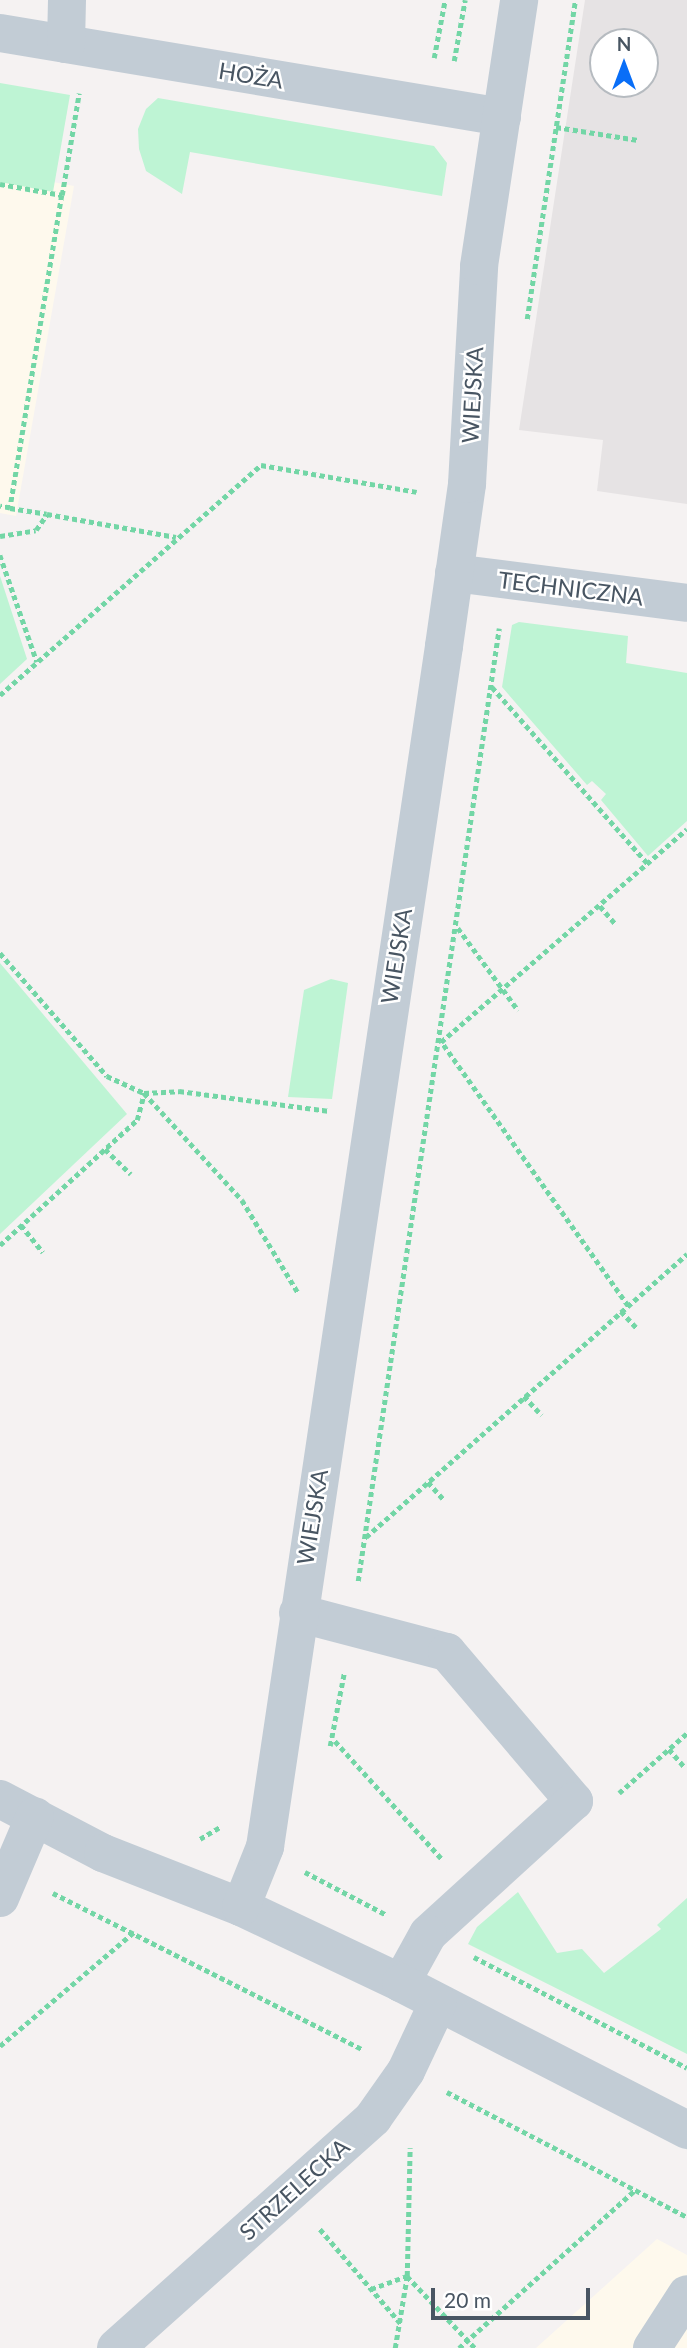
<!DOCTYPE html>
<html>
<head>
<meta charset="utf-8">
<style>
  body { margin:0 }
  #map { position:relative; width:687px; height:2348px; overflow:hidden; background:#f5f2f2; font-family:Lato,sans-serif }
  div>[style] { position:absolute }
  .commercial>* { inset:0; background:#fef9ed }
  .education>* { inset:0; background:#e6e3e4 }
  .green>* { inset:0; background:#bef4d4 }
  .path>* { height:4.5px; margin-top:-2.25px; transform-origin:0; background:repeating-linear-gradient(90deg,#73d6a6 0 5px,transparent 0 8.5px) }
  .minor>* { height:38px; margin:-19px; padding:0 19px; transform-origin:19px; border-radius:19px; background:#c2ccd5 }
  span { translate:-50% -50%; white-space:nowrap; text-align:center; line-height:1.15; -webkit-text-stroke:5px #fff; paint-order:stroke }
  .street-label { font-size:23px; color:#485562 }
  .north { position:absolute; left:589px; top:28px; width:70px; height:70px; box-sizing:border-box; background:#fff; border:2px solid #b6bbc0; border-radius:50%; rotate:0deg; font-size:19px; font-weight:700; line-height:28px; text-align:center; color:#485562 }
  .north::after { content:''; display:block; margin:auto; width:24px; height:32px; background:#096ef7; clip-path:polygon(50% 0,100% 100%,50% 72%,0 100%) }
  .scale { position:absolute; left:431px; top:2288px; width:159px; height:32px; box-sizing:border-box; border:4px solid #485562; border-top:0; padding-left:9px; font-size:21px; line-height:24px; white-space:nowrap; color:#485562; -webkit-text-stroke:5px #fff; paint-order:stroke }
</style>
</head>
<body>
<div id="map">
  <div class="commercial">
    <i style="clip-path:polygon(0 172px,74px 186px,16px 516px,0 513px)"></i>
    <i style="clip-path:polygon(657px 2239px,687px 2255px,687px 2348px,536px 2348px)"></i>
  </div>
  <div class="education">
    <i style="clip-path:polygon(evenodd,585px 0,687px 0,687px 504px,597px 491px,603px 440px,519px 430px,585px 0,645px 42px,645px 84px,603px 84px,603px 42px,645px 42px)"></i>
  </div>
  <div class="green">
    <i style="clip-path:polygon(0 83px,70px 95px,53px 192px,0 182px)"></i>
    <i style="clip-path:polygon(158px 98px,434px 146px,447px 163px,442px 196px,190px 152px,182px 194px,146px 171px,139px 149px,138px 129px,146px 109px)"></i>
    <i style="clip-path:polygon(0 576px,27px 659px,0 684px)"></i>
    <i style="clip-path:polygon(519px 622px,628px 636px,626px 663px,687px 673px,687px 821px,648px 856px,601px 800px,606px 794px,592px 781px,587px 785px,502px 687px,512px 625px)"></i>
    <i style="clip-path:polygon(0 963px,127px 1114px,0 1234px)"></i>
    <i style="clip-path:polygon(331px 979px,348px 983px,332px 1099px,288px 1097px,304px 990px)"></i>
    <i style="clip-path:polygon(518px 1892px,557px 1953px,582px 1949px,604px 1973px,661px 1929px,657px 1925px,687px 1898px,687px 2054px,468px 1944px,477px 1927px)"></i>
  </div>
  <div class="path">
    <i style="left:434px;top:58px;width:59px;rotate:-79.3deg"></i>
    <i style="left:454px;top:61px;width:62px;rotate:-79.8deg"></i>
    <i style="left:556px;top:127px;width:83px;rotate:9deg"></i>
    <i style="left:0;top:184px;width:63px;rotate:10.1deg"></i>
    <i style="left:62px;top:195px;width:317px;rotate:99.4deg"></i>
    <i style="left:10px;top:508px;width:10px;rotate:-169deg"></i>
    <i style="left:62px;top:195px;width:103px;rotate:-80.5deg"></i>
    <i style="left:527px;top:319px;width:323px;rotate:-81.4deg"></i>
    <i style="left:10px;top:508px;width:37px;rotate:9deg"></i>
    <i style="left:0;top:536px;width:36px;rotate:-9deg"></i>
    <i style="left:36px;top:530px;width:19px;rotate:-55deg"></i>
    <i style="left:47px;top:514px;width:131px;rotate:10.1deg"></i>
    <i style="left:0;top:555px;width:113px;rotate:70.9deg"></i>
    <i style="left:492px;top:687px;width:236px;rotate:48.6deg"></i>
    <i style="left:0;top:695px;width:348px;rotate:-41.4deg"></i>
    <i style="left:261px;top:465px;width:158px;rotate:9.8deg"></i>
    <i style="left:600px;top:906px;width:23px;rotate:49deg"></i>
    <i style="left:458px;top:928px;width:102px;rotate:53.8deg"></i>
    <i style="left:0;top:953px;width:163px;rotate:49deg"></i>
    <i style="left:107px;top:1076px;width:41px;rotate:24.7deg"></i>
    <i style="left:144px;top:1093px;width:35px;rotate:-3deg"></i>
    <i style="left:179px;top:1091px;width:150px;rotate:7.6deg"></i>
    <i style="left:105px;top:1149px;width:36px;rotate:44deg"></i>
    <i style="left:21px;top:1225px;width:35px;rotate:51deg"></i>
    <i style="left:0;top:1245px;width:185px;rotate:-42.4deg"></i>
    <i style="left:137px;top:1120px;width:28px;rotate:-75deg"></i>
    <i style="left:144px;top:1093px;width:145px;rotate:47.5deg"></i>
    <i style="left:242px;top:1200px;width:110px;rotate:58.8deg"></i>
    <i style="left:628px;top:1306px;width:324px;rotate:-125.3deg"></i>
    <i style="left:441px;top:1042px;width:325px;rotate:-40.9deg"></i>
    <i style="left:621px;top:1311px;width:25px;rotate:47deg"></i>
    <i style="left:524px;top:1396px;width:26px;rotate:47deg"></i>
    <i style="left:428px;top:1482px;width:25px;rotate:48deg"></i>
    <i style="left:366px;top:1537px;width:428px;rotate:-41.4deg"></i>
    <i style="left:358px;top:1581px;width:963px;rotate:-81.58deg"></i>
    <i style="left:335px;top:1741px;width:159px;rotate:47.8deg"></i>
    <i style="left:330px;top:1746px;width:74px;rotate:-79.1deg"></i>
    <i style="left:669px;top:1749px;width:23px;rotate:49deg"></i>
    <i style="left:619px;top:1793px;width:91px;rotate:-41.4deg"></i>
    <i style="left:200px;top:1839px;width:23px;rotate:-31deg"></i>
    <i style="left:305px;top:1872px;width:93px;rotate:27.7deg"></i>
    <i style="left:53px;top:1893px;width:348px;rotate:26.8deg"></i>
    <i style="left:474px;top:1957px;width:240px;rotate:27.5deg"></i>
    <i style="left:0;top:2046px;width:176px;rotate:-40.4deg"></i>
    <i style="left:447px;top:2092px;width:271px;rotate:27.5deg"></i>
    <i style="left:320px;top:2229px;width:126px;rotate:49.5deg"></i>
    <i style="left:371px;top:2289px;width:38px;rotate:-20deg"></i>
    <i style="left:407px;top:2276px;width:99px;rotate:46.6deg"></i>
    <i style="left:395px;top:2348px;width:73px;rotate:-80.5deg"></i>
    <i style="left:407px;top:2276px;width:128px;rotate:-88.7deg"></i>
    <i style="left:459px;top:2348px;width:237px;rotate:-41.9deg"></i>
  </div>
  <div class="minor">
    <i style="left:0;top:33px;width:509px;rotate:9.5deg"></i>
    <i style="left:66px;top:44px;width:44px;rotate:-88.7deg"></i>
    <i style="left:454px;top:573px;width:235px;rotate:7.3deg"></i>
    <i style="left:298px;top:1613px;width:154px;rotate:14.7deg"></i>
    <i style="left:447px;top:1652px;width:196px;rotate:49.6deg"></i>
    <i style="left:574px;top:1801px;width:197px;rotate:137.7deg"></i>
    <i style="left:428px;top:1934px;width:56px;rotate:118.9deg"></i>
    <i style="left:0;top:1799px;width:116px;rotate:27.7deg"></i>
    <i style="left:103px;top:1853px;width:148px;rotate:21.4deg"></i>
    <i style="left:241px;top:1907px;width:177px;rotate:25.4deg"></i>
    <i style="left:401px;top:1983px;width:322px;rotate:27.2deg"></i>
    <i style="left:0;top:1898px;width:89px;rotate:-66.9deg"></i>
    <i style="left:241px;top:1907px;width:65px;rotate:-68.2deg"></i>
    <i style="left:265px;top:1847px;width:1214px;rotate:-81.52deg"></i>
    <i style="left:444px;top:646px;width:164px;rotate:-81.9deg"></i>
    <i style="left:467px;top:484px;width:218px;rotate:-86.8deg"></i>
    <i style="left:479px;top:266px;width:269px;rotate:-81.4deg"></i>
    <i style="left:116px;top:2348px;width:345px;rotate:-41.8deg"></i>
    <i style="left:373px;top:2118px;width:57px;rotate:-54.9deg"></i>
    <i style="left:406px;top:2071px;width:75px;rotate:-64.8deg"></i>
    <i style="left:652px;top:2348px;width:64px;rotate:-57.1deg"></i>
  </div>
  <div class="street-label">
    <span style="left:251px;top:75px;rotate:9deg">HOŻA</span>
    <span style="left:472px;top:395px;rotate:-87deg">WIEJSKA</span>
    <span style="left:571px;top:588px;rotate:7deg">TECHNICZNA</span>
    <span style="left:396px;top:956px;rotate:-81deg">WIEJSKA</span>
    <span style="left:312px;top:1517px;rotate:-81deg">WIEJSKA</span>
    <span style="left:294px;top:2189px;rotate:-42deg">STRZELECKA</span>
  </div>
  <div class="north">N</div>
  <div class="scale">20 m</div>
</div>
</body>
</html>
